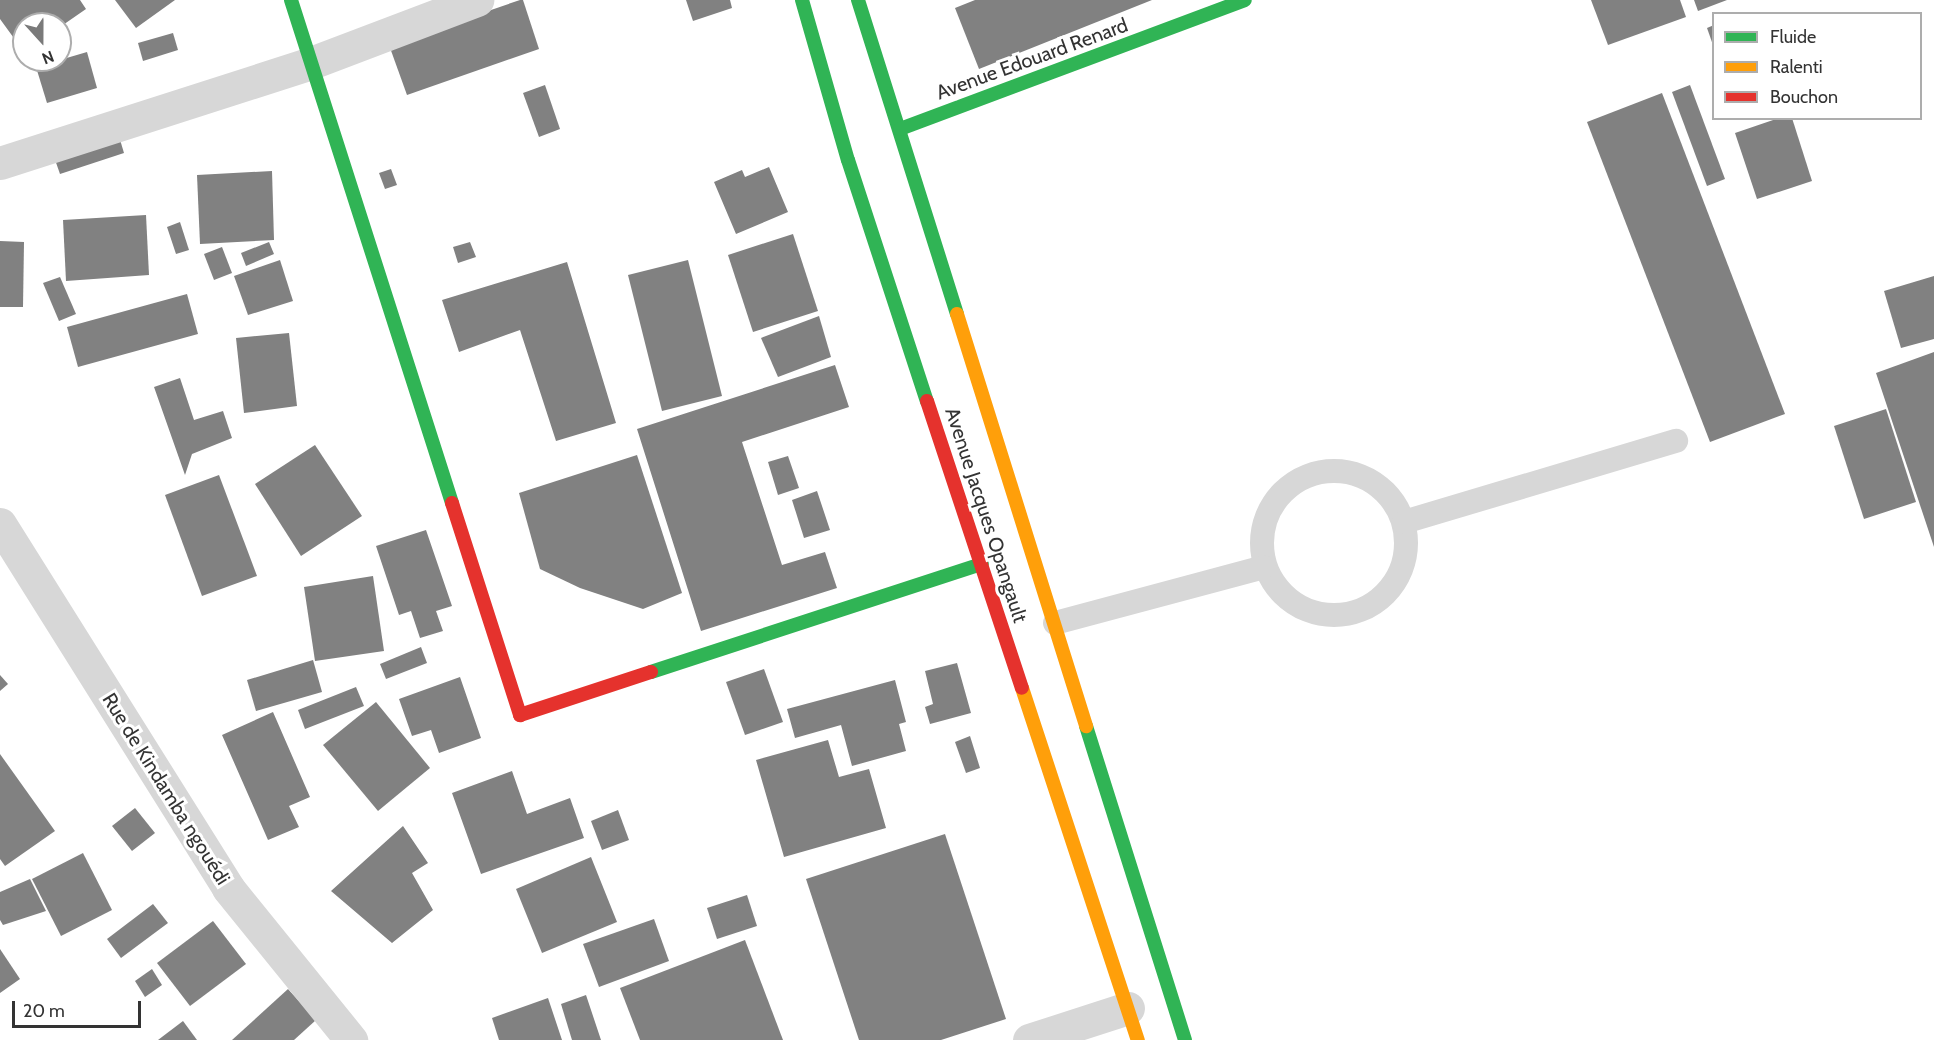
<!DOCTYPE html>
<html>
<head>
<meta charset="utf-8">
<style>
  body { margin:0 }
  #map { position:relative; width:1934px; height:1040px; overflow:hidden; background:#fff; font-family:Cabin,sans-serif }
  div>[style] { position:absolute }
  .building>* { inset:0; background:#818181 }
  .lane>* { height:24px; margin:-12px; padding:0 12px; transform-origin:12px; border-radius:12px; background:#d7d7d7 }
  .lane>.ring { margin:-12px; padding:0; box-sizing:content-box; background:none; border:24px solid #d7d7d7; border-radius:50% }
  .street>* { height:33px; margin:-16.5px; padding:0 16.5px; transform-origin:16.5px; border-radius:16.5px; background:#d7d7d7 }
  .fast>* { height:14px; margin:-7px; padding:0 7px; transform-origin:7px; border-radius:7px; background:#30b455 }
  .slow>* { height:14px; margin:-7px; padding:0 7px; transform-origin:7px; border-radius:7px; background:#ff9f0a }
  .jam>* { height:14px; margin:-7px; padding:0 7px; transform-origin:7px; border-radius:7px; background:#e5322d }
  span { translate:-50% -50%; white-space:nowrap; text-align:center; line-height:1.15; -webkit-text-stroke:6px #fff; paint-order:stroke }
  .street-label { font-size:20px; color:#333 }
  .legend { position:absolute; left:1712px; top:12px; width:210px; height:108px; box-sizing:border-box; background:#fff; border:2px solid #adadad; margin:0; padding:8px 10px; list-style:none; font-size:18px; color:#333 }
  .legend li { display:flex; align-items:center; gap:12px; height:30px }
  .legend b { width:30px; border:2px solid #adadad }
  .north { position:absolute; left:12px; top:12px; width:60px; height:60px; box-sizing:border-box; background:#fff; border:2px solid #adadad; border-radius:50%; rotate:159deg; font-size:16px; font-weight:700; line-height:24px; text-align:center; color:#333 }
  .north::after { content:''; display:block; margin:auto; width:21px; height:27px; background:#7a7a7a; clip-path:polygon(50% 0,100% 100%,50% 72%,0 100%) }
  .scale { position:absolute; left:12px; top:1001px; width:129px; height:27px; box-sizing:border-box; border:3px solid #333; border-top:0; padding-left:8px; font-size:18px; line-height:21px; white-space:nowrap; color:#333; -webkit-text-stroke:4px #fff; paint-order:stroke }
</style>
</head>
<body>
<div id="map">
  <div class="building">
    <i style="clip-path:polygon(0 0,80px 0,86px 9px,60px 27px,60px 24px,24px 24px,24px 52px,0 19px)"></i>
    <i style="clip-path:polygon(115px 0,175px 0,136px 28px)"></i>
    <i style="clip-path:polygon(520px 0,523px 0,539px 49px,407px 95px,389px 45px)"></i>
    <i style="clip-path:polygon(686px 0,730px 0,732px 8px,693px 21px)"></i>
    <i style="clip-path:polygon(975px 0,1152px 0,979px 69px,955px 8px)"></i>
    <i style="clip-path:polygon(1591px 0,1680px 0,1686px 17px,1608px 45px)"></i>
    <i style="clip-path:polygon(1694px 0,1727px 0,1698px 11px)"></i>
    <i style="clip-path:polygon(1714px 25px,1714px 45px,1713px 45px,1707px 28px)"></i>
    <i style="clip-path:polygon(173px 33px,178px 50px,143px 61px,138px 43px)"></i>
    <i style="clip-path:polygon(87px 52px,97px 88px,47px 103px,36px 67px)"></i>
    <i style="clip-path:polygon(545px 85px,560px 129px,539px 137px,523px 93px)"></i>
    <i style="clip-path:polygon(1690px 85px,1725px 179px,1707px 186px,1672px 92px)"></i>
    <i style="clip-path:polygon(1662px 93px,1785px 414px,1710px 442px,1587px 122px)"></i>
    <i style="clip-path:polygon(1779px 118px,1792px 118px,1812px 181px,1757px 199px,1735px 133px)"></i>
    <i style="clip-path:polygon(118px 133px,124px 153px,60px 174px,53px 154px)"></i>
    <i style="clip-path:polygon(769px 167px,788px 212px,736px 234px,714px 182px,742px 170px,745px 177px)"></i>
    <i style="clip-path:polygon(391px 169px,397px 185px,385px 189px,379px 173px)"></i>
    <i style="clip-path:polygon(272px 171px,274px 240px,200px 244px,197px 175px)"></i>
    <i style="clip-path:polygon(146px 215px,149px 275px,66px 281px,63px 220px)"></i>
    <i style="clip-path:polygon(180px 222px,189px 250px,176px 254px,167px 227px)"></i>
    <i style="clip-path:polygon(793px 234px,818px 311px,753px 332px,728px 255px)"></i>
    <i style="clip-path:polygon(0 241px,24px 242px,23px 307px,0 307px)"></i>
    <i style="clip-path:polygon(269px 242px,274px 254px,246px 266px,241px 253px)"></i>
    <i style="clip-path:polygon(470px 242px,476px 257px,458px 263px,453px 247px)"></i>
    <i style="clip-path:polygon(222px 247px,232px 273px,214px 280px,204px 254px)"></i>
    <i style="clip-path:polygon(280px 260px,293px 301px,248px 315px,234px 276px)"></i>
    <i style="clip-path:polygon(688px 260px,722px 396px,662px 411px,628px 275px)"></i>
    <i style="clip-path:polygon(567px 262px,616px 423px,556px 441px,520px 330px,459px 352px,442px 300px)"></i>
    <i style="clip-path:polygon(1934px 276px,1934px 339px,1901px 348px,1884px 291px)"></i>
    <i style="clip-path:polygon(60px 277px,76px 314px,59px 321px,43px 283px)"></i>
    <i style="clip-path:polygon(187px 294px,198px 334px,78px 367px,67px 327px)"></i>
    <i style="clip-path:polygon(819px 316px,831px 357px,778px 377px,761px 338px)"></i>
    <i style="clip-path:polygon(289px 333px,297px 406px,244px 413px,236px 338px)"></i>
    <i style="clip-path:polygon(1934px 352px,1934px 547px,1876px 373px)"></i>
    <i style="clip-path:polygon(835px 365px,849px 407px,742px 442px,782px 565px,825px 552px,837px 588px,701px 631px,637px 429px)"></i>
    <i style="clip-path:polygon(180px 378px,194px 420px,223px 411px,232px 438px,192px 454px,185px 475px,154px 387px)"></i>
    <i style="clip-path:polygon(1886px 409px,1916px 502px,1864px 519px,1834px 426px)"></i>
    <i style="clip-path:polygon(315px 445px,362px 516px,301px 556px,255px 484px)"></i>
    <i style="clip-path:polygon(637px 455px,682px 593px,643px 609px,580px 588px,540px 569px,519px 493px)"></i>
    <i style="clip-path:polygon(788px 456px,799px 488px,778px 495px,768px 462px)"></i>
    <i style="clip-path:polygon(219px 475px,257px 576px,202px 596px,165px 495px)"></i>
    <i style="clip-path:polygon(817px 491px,830px 530px,804px 538px,792px 500px)"></i>
    <i style="clip-path:polygon(426px 530px,452px 606px,436px 611px,443px 631px,420px 638px,411px 611px,399px 615px,376px 546px)"></i>
    <i style="clip-path:polygon(373px 576px,384px 651px,315px 661px,304px 587px)"></i>
    <i style="clip-path:polygon(421px 647px,427px 663px,386px 679px,380px 664px)"></i>
    <i style="clip-path:polygon(313px 660px,322px 692px,256px 711px,247px 680px)"></i>
    <i style="clip-path:polygon(957px 663px,971px 713px,930px 724px,925px 707px,933px 704px,925px 671px)"></i>
    <i style="clip-path:polygon(764px 669px,783px 722px,745px 735px,726px 682px)"></i>
    <i style="clip-path:polygon(0 675px,8px 684px,0 691px)"></i>
    <i style="clip-path:polygon(460px 677px,481px 738px,439px 753px,431px 730px,412px 736px,399px 699px)"></i>
    <i style="clip-path:polygon(895px 680px,906px 722px,899px 724px,906px 751px,852px 766px,841px 725px,795px 738px,787px 709px)"></i>
    <i style="clip-path:polygon(356px 687px,364px 706px,305px 729px,298px 710px)"></i>
    <i style="clip-path:polygon(376px 702px,430px 768px,378px 811px,323px 745px)"></i>
    <i style="clip-path:polygon(273px 712px,310px 797px,289px 806px,299px 827px,268px 840px,222px 735px)"></i>
    <i style="clip-path:polygon(970px 736px,980px 768px,966px 773px,955px 742px)"></i>
    <i style="clip-path:polygon(828px 740px,839px 777px,869px 769px,886px 828px,784px 857px,756px 760px)"></i>
    <i style="clip-path:polygon(0 754px,55px 831px,5px 866px,0 859px)"></i>
    <i style="clip-path:polygon(512px 771px,527px 814px,570px 798px,584px 838px,481px 874px,452px 793px)"></i>
    <i style="clip-path:polygon(135px 808px,155px 833px,132px 851px,112px 826px)"></i>
    <i style="clip-path:polygon(618px 810px,629px 840px,602px 850px,591px 821px)"></i>
    <i style="clip-path:polygon(403px 826px,428px 863px,412px 873px,433px 910px,392px 943px,331px 891px)"></i>
    <i style="clip-path:polygon(945px 834px,1006px 1019px,941px 1040px,859px 1040px,806px 879px)"></i>
    <i style="clip-path:polygon(83px 853px,112px 910px,61px 936px,32px 879px)"></i>
    <i style="clip-path:polygon(591px 857px,617px 922px,542px 953px,516px 889px)"></i>
    <i style="clip-path:polygon(30px 879px,46px 911px,3px 925px,0 920px,0 892px)"></i>
    <i style="clip-path:polygon(747px 895px,757px 926px,717px 939px,707px 908px)"></i>
    <i style="clip-path:polygon(153px 904px,168px 923px,121px 958px,107px 939px)"></i>
    <i style="clip-path:polygon(654px 919px,669px 961px,599px 987px,583px 944px)"></i>
    <i style="clip-path:polygon(213px 921px,246px 964px,190px 1006px,157px 963px)"></i>
    <i style="clip-path:polygon(745px 940px,783px 1040px,640px 1040px,620px 988px)"></i>
    <i style="clip-path:polygon(0 949px,20px 979px,0 993px)"></i>
    <i style="clip-path:polygon(152px 969px,162px 985px,145px 997px,135px 981px)"></i>
    <i style="clip-path:polygon(288px 989px,316px 1020px,294px 1040px,232px 1040px)"></i>
    <i style="clip-path:polygon(586px 995px,601px 1040px,572px 1040px,561px 1004px)"></i>
    <i style="clip-path:polygon(548px 998px,562px 1040px,499px 1040px,492px 1018px)"></i>
    <i style="clip-path:polygon(183px 1021px,197px 1040px,158px 1040px)"></i>
  </div>
  <div class="lane">
    <i class="ring" style="left:1262px;top:471px;width:120px;height:120px"></i>
    <i style="left:1404px;top:522px;width:284px;rotate:-16.6deg"></i>
    <i style="left:1055px;top:623px;width:216px;rotate:-15deg"></i>
  </div>
  <div class="street">
    <i style="left:0;top:163px;width:327px;rotate:-17.8deg"></i>
    <i style="left:311px;top:63px;width:178px;rotate:-20.8deg"></i>
    <i style="left:0;top:524px;width:430px;rotate:57.9deg"></i>
    <i style="left:228px;top:888px;width:196px;rotate:51deg"></i>
    <i style="left:1029px;top:1040px;width:104px;rotate:-17.9deg"></i>
  </div>
  <div class="fast">
    <i style="left:291px;top:0;width:528px;rotate:72.25deg"></i>
    <i style="left:802px;top:0;width:166px;rotate:74deg"></i>
    <i style="left:848px;top:160px;width:254px;rotate:71.9deg"></i>
    <i style="left:858px;top:0;width:329px;rotate:72.5deg"></i>
    <i style="left:900px;top:129px;width:368px;rotate:-20.5deg"></i>
    <i style="left:651px;top:672px;width:348px;rotate:-18.1deg"></i>
    <i style="left:1086px;top:726px;width:329px;rotate:72.5deg"></i>
  </div>
  <div class="slow">
    <i style="left:957px;top:314px;width:432px;rotate:72.6deg"></i>
    <i style="left:1022px;top:688px;width:371px;rotate:71.8deg"></i>
  </div>
  <div class="jam">
    <i style="left:927px;top:401px;width:302px;rotate:71.7deg"></i>
    <i style="left:452px;top:503px;width:223px;rotate:72.2deg"></i>
    <i style="left:520px;top:715px;width:138px;rotate:-18.2deg"></i>
  </div>
  <div class="street-label">
    <span style="left:1032px;top:59px;rotate:-20deg">Avenue Edouard Renard</span>
    <span style="left:986px;top:515px;rotate:72deg">Avenue Jacques Opangault</span>
    <span style="left:166px;top:789px;rotate:58deg">Rue de Kindamba ngouédi</span>
  </div>
  <ul class="legend">
  <li><b style="height:8px;background:#30b455"></b>Fluide</li>
  <li><b style="height:8px;background:#ff9f0a"></b>Ralenti</li>
  <li><b style="height:8px;background:#e5322d"></b>Bouchon</li>
  </ul>
  <div class="north">N</div>
  <div class="scale">20 m</div>
</div>
</body>
</html>
